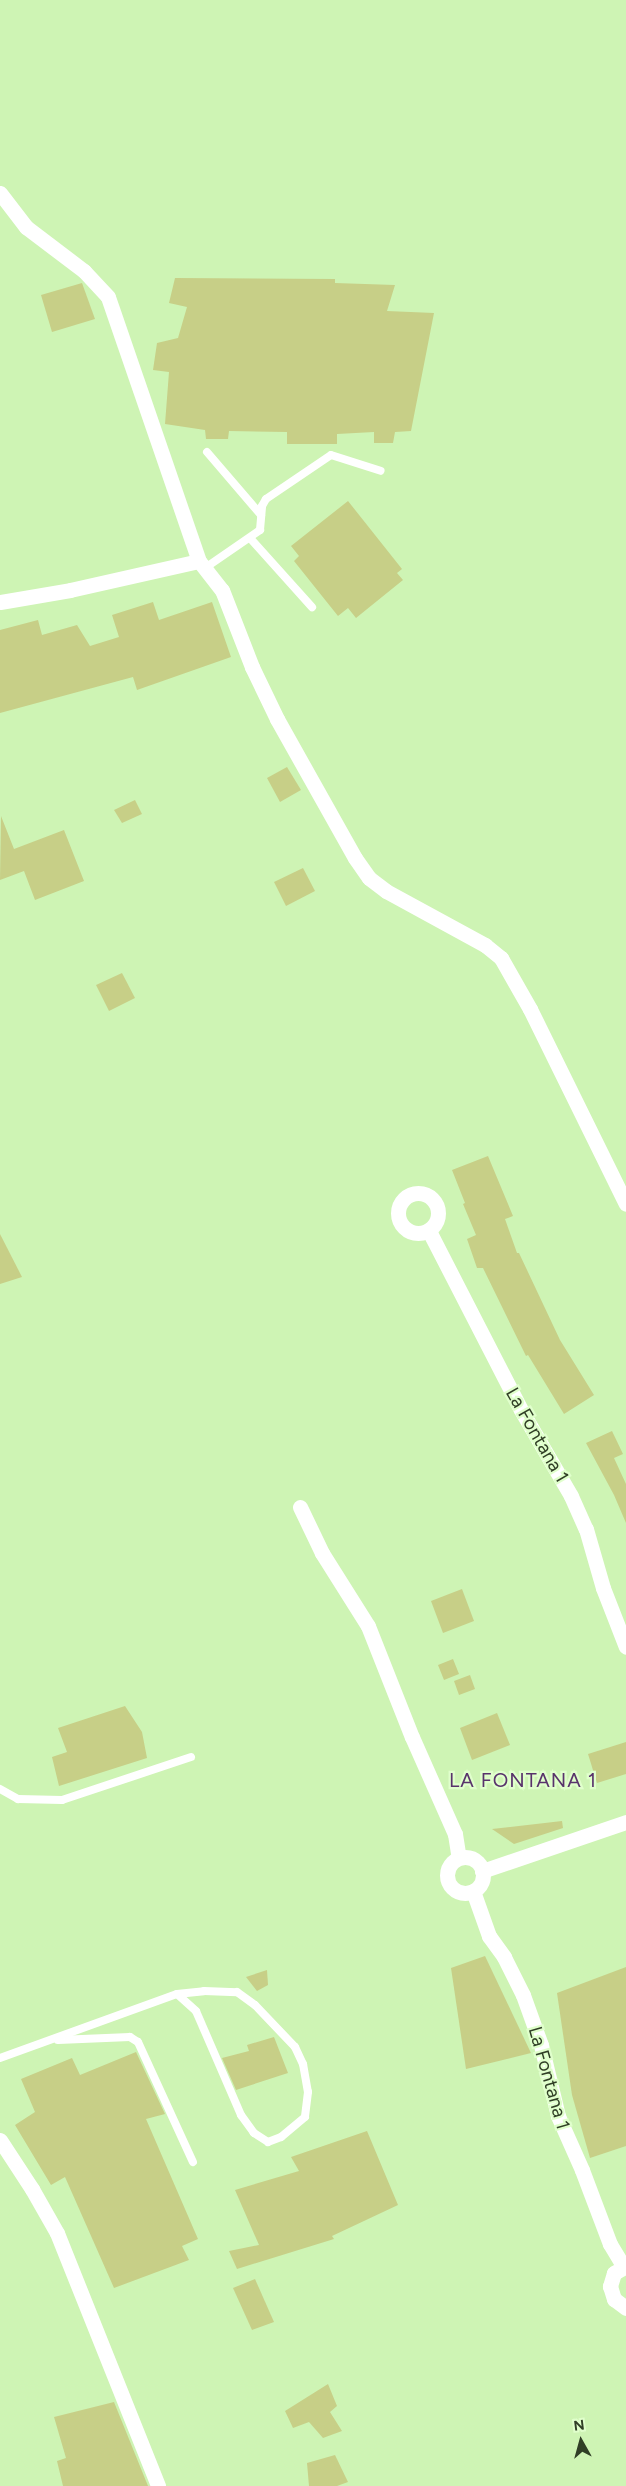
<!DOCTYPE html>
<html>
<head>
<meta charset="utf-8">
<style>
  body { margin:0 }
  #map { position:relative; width:626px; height:2486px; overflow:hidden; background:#cef4b4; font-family:Figtree,sans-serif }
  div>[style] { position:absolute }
  .building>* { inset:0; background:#c7cf87 }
  .lane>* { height:8px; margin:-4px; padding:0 4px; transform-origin:4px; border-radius:4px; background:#fff }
  .street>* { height:15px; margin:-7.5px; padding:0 7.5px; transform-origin:7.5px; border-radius:7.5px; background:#fff }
  .street>.ring { margin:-7.5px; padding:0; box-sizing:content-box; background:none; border:15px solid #fff; border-radius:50% }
  span { translate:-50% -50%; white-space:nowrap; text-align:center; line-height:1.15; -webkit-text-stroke:4.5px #e0ffcc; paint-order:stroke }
  .street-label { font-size:19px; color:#303f26 }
  .neighbourhood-label { font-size:20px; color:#58336b; letter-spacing:1px }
  .north { position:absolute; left:556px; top:2416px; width:50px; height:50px; -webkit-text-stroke:4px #e0ffcc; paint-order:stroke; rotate:353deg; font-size:14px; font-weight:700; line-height:20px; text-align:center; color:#303f26 }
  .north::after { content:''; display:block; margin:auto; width:18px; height:22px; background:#303f26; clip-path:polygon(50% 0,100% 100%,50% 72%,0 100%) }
</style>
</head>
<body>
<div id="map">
  <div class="building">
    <i style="clip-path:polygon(175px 278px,335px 279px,335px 283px,395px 285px,387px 311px,434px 313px,411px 431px,395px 432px,393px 443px,374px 443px,374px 432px,337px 434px,337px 444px,287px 444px,287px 432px,229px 431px,228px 439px,206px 439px,205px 430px,165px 424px,169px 372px,153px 370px,157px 343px,178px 338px,187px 307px,169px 303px)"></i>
    <i style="clip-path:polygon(82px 283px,95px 319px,52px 332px,41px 295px)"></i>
    <i style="clip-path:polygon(348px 501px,402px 569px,397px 573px,403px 580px,356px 618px,348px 608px,338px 616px,294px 561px,299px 556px,291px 546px)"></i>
    <i style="clip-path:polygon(153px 602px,159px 620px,212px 602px,231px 657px,137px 690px,133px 677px,0 713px,0 630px,38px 620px,42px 635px,77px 625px,90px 646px,119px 637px,112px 615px)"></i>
    <i style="clip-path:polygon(287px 767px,301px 790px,280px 802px,267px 778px)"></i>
    <i style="clip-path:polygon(135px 800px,142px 814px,122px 823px,114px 810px)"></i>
    <i style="clip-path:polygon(1px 816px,14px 849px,64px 830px,84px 881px,35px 900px,24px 871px,0 880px)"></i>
    <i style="clip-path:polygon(303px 868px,315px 891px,286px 906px,274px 882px)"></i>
    <i style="clip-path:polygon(122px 973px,135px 998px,109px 1011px,96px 985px)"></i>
    <i style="clip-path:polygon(488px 1156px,513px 1216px,505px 1219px,517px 1253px,519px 1253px,560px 1340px,594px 1395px,564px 1414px,528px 1355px,526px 1356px,483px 1268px,477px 1268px,467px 1239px,476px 1235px,463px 1204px,465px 1203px,452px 1170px)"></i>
    <i style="clip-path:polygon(0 1234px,22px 1277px,0 1284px)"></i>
    <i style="clip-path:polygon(612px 1431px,623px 1454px,614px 1458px,626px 1484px,626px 1523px,614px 1495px,586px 1443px)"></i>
    <i style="clip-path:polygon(462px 1589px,474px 1621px,443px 1633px,431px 1601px)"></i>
    <i style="clip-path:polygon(453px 1659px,459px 1674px,444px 1680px,438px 1665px)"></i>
    <i style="clip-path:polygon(470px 1675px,475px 1689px,459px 1695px,454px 1681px)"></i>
    <i style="clip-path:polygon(125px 1706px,142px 1732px,147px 1758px,59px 1786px,52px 1757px,67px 1752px,58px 1728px)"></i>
    <i style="clip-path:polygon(497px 1713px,510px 1745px,472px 1760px,460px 1728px)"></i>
    <i style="clip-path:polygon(626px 1742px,626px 1774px,597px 1783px,588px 1754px)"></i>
    <i style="clip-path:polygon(562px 1821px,563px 1828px,514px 1844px,492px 1829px)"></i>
    <i style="clip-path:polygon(485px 1956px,531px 2053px,466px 2069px,451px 1968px)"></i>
    <i style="clip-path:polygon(626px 1967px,626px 2146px,590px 2158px,572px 2095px,557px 1993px)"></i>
    <i style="clip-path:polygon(267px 1970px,268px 1985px,257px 1991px,246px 1977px)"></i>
    <i style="clip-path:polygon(274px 2037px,288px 2073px,236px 2090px,222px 2058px,249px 2051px,247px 2045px)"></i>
    <i style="clip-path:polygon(136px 2052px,165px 2114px,146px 2119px,198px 2239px,182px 2246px,189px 2260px,114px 2288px,65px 2177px,51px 2185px,15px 2125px,35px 2112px,21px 2079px,72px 2058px,80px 2075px)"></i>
    <i style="clip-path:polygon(367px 2131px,398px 2205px,332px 2236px,334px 2239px,237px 2269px,229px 2251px,259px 2245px,235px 2190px,299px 2171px,291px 2157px)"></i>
    <i style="clip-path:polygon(255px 2279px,274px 2322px,252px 2330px,233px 2288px)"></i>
    <i style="clip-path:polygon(328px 2384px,337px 2406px,330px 2412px,342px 2431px,323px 2438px,309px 2422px,293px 2428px,285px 2411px)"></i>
    <i style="clip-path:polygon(114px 2402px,148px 2486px,63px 2486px,57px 2461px,66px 2458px,54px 2417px)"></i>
    <i style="clip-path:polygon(335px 2455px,348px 2482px,337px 2486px,309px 2486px,307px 2463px)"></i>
  </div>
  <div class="lane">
    <i style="left:207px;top:452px;width:83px;rotate:49.4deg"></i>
    <i style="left:250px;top:538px;width:93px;rotate:48.1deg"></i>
    <i style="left:205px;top:568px;width:67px;rotate:-34.6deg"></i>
    <i style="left:260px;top:530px;width:24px;rotate:-85deg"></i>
    <i style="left:262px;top:506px;width:8px;rotate:-60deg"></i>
    <i style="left:266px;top:499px;width:78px;rotate:-34.1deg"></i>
    <i style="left:331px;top:455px;width:52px;rotate:17.7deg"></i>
    <i style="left:0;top:1789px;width:21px;rotate:29deg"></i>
    <i style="left:18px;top:1799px;width:44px;rotate:1.3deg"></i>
    <i style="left:62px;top:1800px;width:136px;rotate:-18.4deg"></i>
    <i style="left:58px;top:2040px;width:72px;rotate:-2.4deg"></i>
    <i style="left:130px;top:2037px;width:9px;rotate:32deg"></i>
    <i style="left:138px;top:2042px;width:132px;rotate:65.4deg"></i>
    <i style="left:0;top:2058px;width:188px;rotate:-19.9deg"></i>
    <i style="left:177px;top:1994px;width:27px;rotate:-6deg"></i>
    <i style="left:204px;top:1991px;width:33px;rotate:2deg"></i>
    <i style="left:237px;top:1992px;width:22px;rotate:36deg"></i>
    <i style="left:255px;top:2005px;width:58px;rotate:46.4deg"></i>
    <i style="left:295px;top:2047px;width:19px;rotate:65deg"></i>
    <i style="left:303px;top:2064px;width:28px;rotate:80deg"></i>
    <i style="left:308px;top:2092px;width:25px;rotate:97deg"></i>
    <i style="left:305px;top:2117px;width:31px;rotate:140deg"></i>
    <i style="left:281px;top:2137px;width:14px;rotate:159deg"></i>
    <i style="left:268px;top:2142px;width:17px;rotate:-147deg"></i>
    <i style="left:254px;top:2133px;width:22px;rotate:-126deg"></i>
    <i style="left:241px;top:2115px;width:113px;rotate:-113.4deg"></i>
    <i style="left:196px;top:2011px;width:25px;rotate:-138deg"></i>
  </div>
  <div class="street">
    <i style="left:0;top:193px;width:43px;rotate:52.6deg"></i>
    <i style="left:26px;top:227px;width:73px;rotate:37.2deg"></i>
    <i style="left:84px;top:271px;width:35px;rotate:47deg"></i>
    <i style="left:108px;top:297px;width:279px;rotate:71deg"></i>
    <i style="left:199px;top:561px;width:37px;rotate:52deg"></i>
    <i style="left:222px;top:590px;width:83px;rotate:68.7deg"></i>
    <i style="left:252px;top:667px;width:58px;rotate:64.3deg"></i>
    <i style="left:277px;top:719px;width:159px;rotate:60.7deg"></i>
    <i style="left:355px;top:858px;width:24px;rotate:55deg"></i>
    <i style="left:369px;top:878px;width:21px;rotate:37deg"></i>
    <i style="left:386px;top:891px;width:113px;rotate:28.6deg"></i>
    <i style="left:485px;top:945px;width:21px;rotate:39deg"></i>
    <i style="left:501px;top:958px;width:59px;rotate:60.4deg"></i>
    <i style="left:530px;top:1009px;width:217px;rotate:63.8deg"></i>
    <i style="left:0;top:602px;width:71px;rotate:-9.7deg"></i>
    <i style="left:70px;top:590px;width:132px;rotate:-12.7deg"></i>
    <i class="ring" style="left:398px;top:1193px;width:25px;height:25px"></i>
    <i style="left:429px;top:1231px;width:201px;rotate:62.8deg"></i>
    <i style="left:521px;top:1410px;width:99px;rotate:59.8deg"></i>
    <i style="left:571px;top:1496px;width:36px;rotate:66deg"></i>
    <i style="left:586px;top:1529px;width:61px;rotate:73.9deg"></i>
    <i style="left:603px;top:1588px;width:63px;rotate:68.7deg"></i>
    <i style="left:300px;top:1507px;width:51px;rotate:64.4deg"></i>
    <i style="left:322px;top:1553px;width:86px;rotate:57.8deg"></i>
    <i style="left:368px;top:1626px;width:119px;rotate:68.4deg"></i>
    <i style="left:412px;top:1737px;width:106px;rotate:66.1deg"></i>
    <i style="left:455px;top:1834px;width:24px;rotate:81deg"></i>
    <i class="ring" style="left:447px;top:1857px;width:21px;height:21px"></i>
    <i style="left:482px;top:1871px;width:152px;rotate:-18.8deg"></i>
    <i style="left:473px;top:1891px;width:48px;rotate:70.4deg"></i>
    <i style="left:489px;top:1936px;width:26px;rotate:54deg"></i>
    <i style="left:504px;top:1957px;width:42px;rotate:63.4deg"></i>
    <i style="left:523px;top:1995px;width:53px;rotate:70.2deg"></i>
    <i style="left:541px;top:2045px;width:73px;rotate:76.5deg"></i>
    <i style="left:558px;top:2116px;width:59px;rotate:66deg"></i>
    <i style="left:582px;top:2170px;width:79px;rotate:69.3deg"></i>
    <i style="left:610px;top:2244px;width:27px;rotate:59deg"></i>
    <i style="left:0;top:2140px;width:59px;rotate:56.9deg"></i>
    <i style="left:32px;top:2189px;width:51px;rotate:60.4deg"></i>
    <i style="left:57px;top:2233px;width:272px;rotate:68.2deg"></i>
    <i style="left:626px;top:2266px;width:14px;rotate:150deg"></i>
    <i style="left:614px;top:2273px;width:14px;rotate:107deg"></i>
    <i style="left:610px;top:2286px;width:14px;rotate:73deg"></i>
    <i style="left:614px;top:2299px;width:15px;rotate:37deg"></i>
  </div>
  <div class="street-label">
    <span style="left:537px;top:1435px;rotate:60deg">La Fontana 1</span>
    <span style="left:549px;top:2078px;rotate:74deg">La Fontana 1</span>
  </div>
  <div class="neighbourhood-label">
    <span style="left:523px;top:1780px">LA FONTANA 1</span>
  </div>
  <div class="north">N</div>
</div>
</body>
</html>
